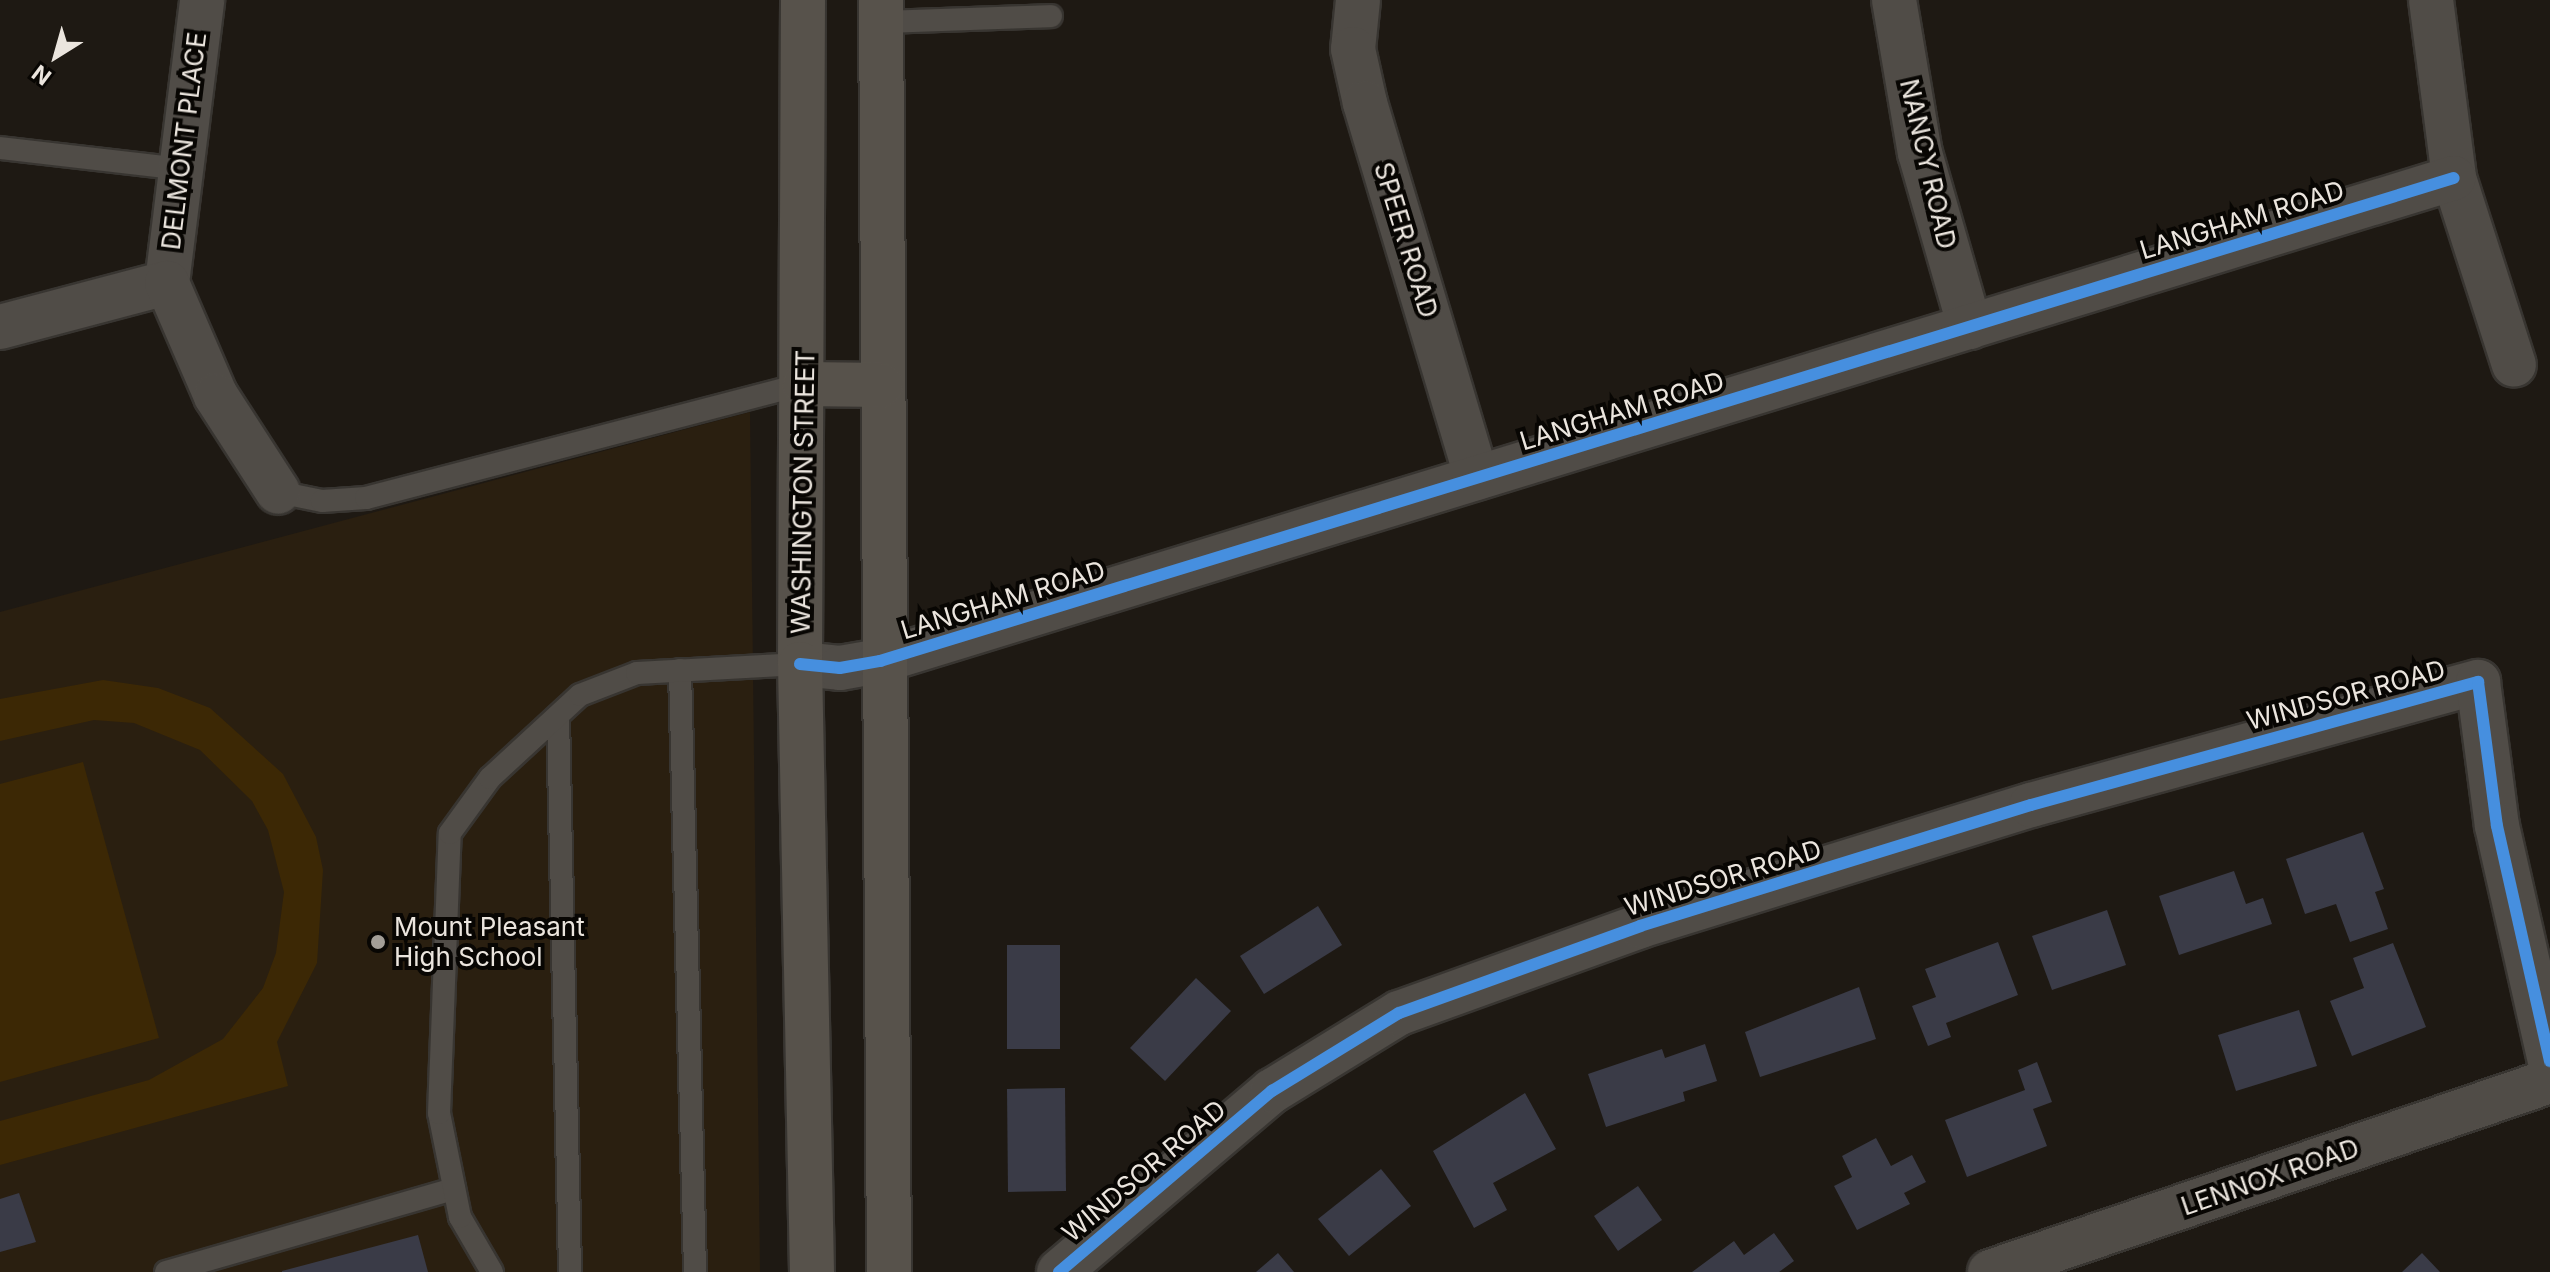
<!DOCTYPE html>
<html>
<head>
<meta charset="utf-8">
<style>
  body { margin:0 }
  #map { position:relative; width:2550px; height:1272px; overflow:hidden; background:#1e1913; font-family:Inter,sans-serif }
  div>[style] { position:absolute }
  .built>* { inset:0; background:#2a1f10 }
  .green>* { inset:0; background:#3c2805 }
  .building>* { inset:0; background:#3a3b47 }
  .roads { filter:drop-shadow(2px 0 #383531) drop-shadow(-2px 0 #383531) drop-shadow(0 2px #383531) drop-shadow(0 -2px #383531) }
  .service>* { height:22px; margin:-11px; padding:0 11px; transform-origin:11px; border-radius:11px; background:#504c47 }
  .minor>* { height:44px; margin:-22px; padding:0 22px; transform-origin:22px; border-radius:22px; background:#504c47 }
  .secondary>* { height:44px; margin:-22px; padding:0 22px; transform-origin:22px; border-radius:22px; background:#57524b }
  .cycleway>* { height:12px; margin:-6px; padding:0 6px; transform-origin:6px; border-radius:6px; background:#468fdf }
  .dots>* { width:22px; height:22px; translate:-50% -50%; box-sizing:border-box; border:4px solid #080603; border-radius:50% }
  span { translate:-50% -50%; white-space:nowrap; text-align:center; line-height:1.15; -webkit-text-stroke:8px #080603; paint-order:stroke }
  .street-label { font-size:26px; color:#ebe5de }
  .poi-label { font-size:26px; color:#ebe5de }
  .left { translate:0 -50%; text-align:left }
  .north { position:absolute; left:16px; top:16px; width:80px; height:80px; -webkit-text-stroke:6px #080603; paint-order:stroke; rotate:217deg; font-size:22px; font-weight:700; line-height:32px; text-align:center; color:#ebe5de }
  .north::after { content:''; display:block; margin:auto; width:28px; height:36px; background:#ebe5de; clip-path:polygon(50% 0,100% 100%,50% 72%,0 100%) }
</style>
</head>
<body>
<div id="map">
  <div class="built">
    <i style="clip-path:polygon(750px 412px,760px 1272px,0 1272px,0 612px)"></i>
  </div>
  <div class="green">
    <i style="clip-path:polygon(103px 680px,158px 688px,210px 708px,283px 774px,316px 837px,323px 870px,317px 963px,277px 1042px,288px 1086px,0 1165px,0 1121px,149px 1080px,223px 1039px,263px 988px,276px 953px,284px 892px,268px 830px,252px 801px,200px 750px,134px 723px,94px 720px,0 741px,0 699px)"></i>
    <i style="clip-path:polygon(83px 762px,159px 1038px,0 1082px,0 784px)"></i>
  </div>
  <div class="building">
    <i style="clip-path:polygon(2363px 832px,2384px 889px,2375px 892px,2388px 929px,2350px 942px,2336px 904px,2305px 914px,2286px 859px)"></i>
    <i style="clip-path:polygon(2234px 871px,2246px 904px,2263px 898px,2272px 924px,2179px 955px,2159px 896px)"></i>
    <i style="clip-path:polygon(1318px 906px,1342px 945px,1264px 994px,1240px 956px)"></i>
    <i style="clip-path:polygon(2107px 910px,2126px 965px,2052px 990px,2032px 936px)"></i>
    <i style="clip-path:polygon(1998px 942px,2018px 995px,1946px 1023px,1951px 1037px,1928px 1046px,1912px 1006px,1936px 997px,1925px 969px)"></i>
    <i style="clip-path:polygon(2393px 943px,2426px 1027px,2352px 1056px,2330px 1001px,2364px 988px,2353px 958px)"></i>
    <i style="clip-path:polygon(1007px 945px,1060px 945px,1060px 1049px,1007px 1049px)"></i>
    <i style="clip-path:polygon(1196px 978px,1231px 1011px,1165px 1081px,1130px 1048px)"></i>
    <i style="clip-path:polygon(1859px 987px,1876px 1039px,1760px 1077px,1745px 1032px)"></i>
    <i style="clip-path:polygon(2299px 1010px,2317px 1066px,2236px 1091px,2218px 1035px)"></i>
    <i style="clip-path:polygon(1705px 1044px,1717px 1081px,1683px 1092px,1685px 1101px,1606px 1127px,1588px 1074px,1662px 1049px,1665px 1058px)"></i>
    <i style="clip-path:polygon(2037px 1062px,2052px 1102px,2033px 1109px,2047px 1146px,1967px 1177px,1945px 1120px,2025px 1090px,2018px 1070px)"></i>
    <i style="clip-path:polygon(1065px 1088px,1066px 1191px,1008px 1192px,1007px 1089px)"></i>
    <i style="clip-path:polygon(1525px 1093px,1556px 1149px,1493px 1183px,1507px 1210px,1474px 1228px,1433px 1151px)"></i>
    <i style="clip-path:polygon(1876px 1138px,1891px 1166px,1912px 1155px,1926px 1182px,1904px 1193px,1910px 1204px,1857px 1230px,1834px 1186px,1852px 1177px,1842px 1156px)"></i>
    <i style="clip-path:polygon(1381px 1169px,1411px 1206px,1349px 1256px,1318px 1219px)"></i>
    <i style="clip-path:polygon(1638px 1186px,1662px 1220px,1618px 1251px,1594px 1216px)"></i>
    <i style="clip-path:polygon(19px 1193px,36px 1242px,0 1252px,0 1199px)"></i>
    <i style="clip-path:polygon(1774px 1233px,1794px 1261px,1779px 1272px,1692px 1272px,1734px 1241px,1744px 1255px)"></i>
    <i style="clip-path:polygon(418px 1235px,428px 1272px,282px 1272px,282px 1271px)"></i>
    <i style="clip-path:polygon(1278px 1253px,1294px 1272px,1256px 1272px)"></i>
    <i style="clip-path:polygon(2422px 1253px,2440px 1272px,2402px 1272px)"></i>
  </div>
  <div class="roads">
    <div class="service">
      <i style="left:881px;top:22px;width:170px;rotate:-2deg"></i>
      <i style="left:0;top:148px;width:182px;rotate:6.6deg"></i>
      <i style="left:278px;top:492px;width:45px;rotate:11.6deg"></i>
      <i style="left:322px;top:501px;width:44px;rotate:-3.9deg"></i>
      <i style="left:366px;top:498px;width:454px;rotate:-14.6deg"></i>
      <i style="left:680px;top:670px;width:602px;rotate:88.57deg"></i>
      <i style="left:558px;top:716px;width:556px;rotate:88.76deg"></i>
      <i style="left:166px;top:1272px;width:300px;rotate:-16.1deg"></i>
      <i style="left:492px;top:1272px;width:64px;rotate:-120.2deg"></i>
      <i style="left:460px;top:1217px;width:106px;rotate:-101.4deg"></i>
      <i style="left:439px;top:1113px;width:280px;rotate:-87.8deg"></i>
      <i style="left:450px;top:833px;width:68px;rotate:-54deg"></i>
      <i style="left:490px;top:778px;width:122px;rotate:-42.7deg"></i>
      <i style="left:580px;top:695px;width:61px;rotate:-21.1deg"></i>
      <i style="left:637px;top:673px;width:163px;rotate:-3.2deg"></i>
    </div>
    <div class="minor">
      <i style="left:1358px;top:0;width:49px;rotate:95.8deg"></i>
      <i style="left:1353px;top:49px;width:55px;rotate:77.5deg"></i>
      <i style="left:1365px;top:103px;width:391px;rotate:73.4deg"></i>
      <i style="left:1894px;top:0;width:155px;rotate:80.4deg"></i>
      <i style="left:1920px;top:153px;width:181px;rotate:74deg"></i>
      <i style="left:2431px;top:0;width:179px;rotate:82.6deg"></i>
      <i style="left:2454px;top:178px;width:196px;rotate:72.2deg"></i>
      <i style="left:167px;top:283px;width:285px;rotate:-82.9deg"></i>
      <i style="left:0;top:327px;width:173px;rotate:-14.8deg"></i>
      <i style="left:167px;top:283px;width:123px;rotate:66.6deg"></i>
      <i style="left:216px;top:396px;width:114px;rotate:57.1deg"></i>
      <i style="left:800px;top:664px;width:40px;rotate:5.7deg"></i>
      <i style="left:840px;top:668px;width:41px;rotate:-9.9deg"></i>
      <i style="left:880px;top:661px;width:1646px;rotate:-17.06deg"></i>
      <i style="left:1059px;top:1272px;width:280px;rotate:-40.4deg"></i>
      <i style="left:1272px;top:1091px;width:149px;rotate:-31.6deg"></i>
      <i style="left:1399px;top:1013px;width:256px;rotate:-19.8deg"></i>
      <i style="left:1640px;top:926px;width:409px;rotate:-17.2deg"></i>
      <i style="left:2031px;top:805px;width:464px;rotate:-15.4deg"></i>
      <i style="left:2478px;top:682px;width:145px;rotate:82.5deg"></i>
      <i style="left:2497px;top:826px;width:241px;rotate:77.3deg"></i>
      <i style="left:1990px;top:1272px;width:592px;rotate:-18.83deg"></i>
    </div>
    <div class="secondary">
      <i style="left:803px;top:0;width:664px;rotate:90.26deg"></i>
      <i style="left:800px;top:664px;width:608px;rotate:88.87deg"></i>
      <i style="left:881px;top:0;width:1272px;rotate:89.64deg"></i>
      <i style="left:805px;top:384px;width:76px;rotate:0.8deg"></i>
    </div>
  </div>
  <div class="cycleway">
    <i style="left:800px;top:664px;width:40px;rotate:5.7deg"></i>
    <i style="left:840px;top:668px;width:41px;rotate:-9.9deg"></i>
    <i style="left:880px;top:661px;width:1646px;rotate:-17.06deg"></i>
    <i style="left:1059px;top:1272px;width:280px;rotate:-40.4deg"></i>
    <i style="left:1272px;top:1091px;width:149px;rotate:-31.6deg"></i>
    <i style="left:1399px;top:1013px;width:256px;rotate:-19.8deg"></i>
    <i style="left:1640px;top:926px;width:409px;rotate:-17.2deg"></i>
    <i style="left:2031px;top:805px;width:464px;rotate:-15.4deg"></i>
    <i style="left:2478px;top:682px;width:145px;rotate:82.5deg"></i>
    <i style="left:2497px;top:826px;width:241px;rotate:77.3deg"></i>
  </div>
  <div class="dots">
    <i style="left:378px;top:942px;background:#a39e97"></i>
  </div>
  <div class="street-label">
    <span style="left:184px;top:141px;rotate:-83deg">DELMONT PLACE</span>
    <span style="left:1928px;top:164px;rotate:77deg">NANCY ROAD</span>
    <span style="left:2242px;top:220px;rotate:-17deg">LANGHAM ROAD</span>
    <span style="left:1406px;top:240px;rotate:73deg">SPEER ROAD</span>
    <span style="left:1622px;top:411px;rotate:-17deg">LANGHAM ROAD</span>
    <span style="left:803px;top:492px;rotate:-89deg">WASHINGTON STREET</span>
    <span style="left:1003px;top:600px;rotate:-17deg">LANGHAM ROAD</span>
    <span style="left:2346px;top:695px;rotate:-15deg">WINDSOR ROAD</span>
    <span style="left:1723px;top:878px;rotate:-17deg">WINDSOR ROAD</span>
    <span style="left:1144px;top:1171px;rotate:-40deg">WINDSOR ROAD</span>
    <span style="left:2270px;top:1177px;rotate:-19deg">LENNOX ROAD</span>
  </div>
  <div class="poi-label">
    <span class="left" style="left:394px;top:942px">Mount Pleasant<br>High School</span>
  </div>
  <div class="north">N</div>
</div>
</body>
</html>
